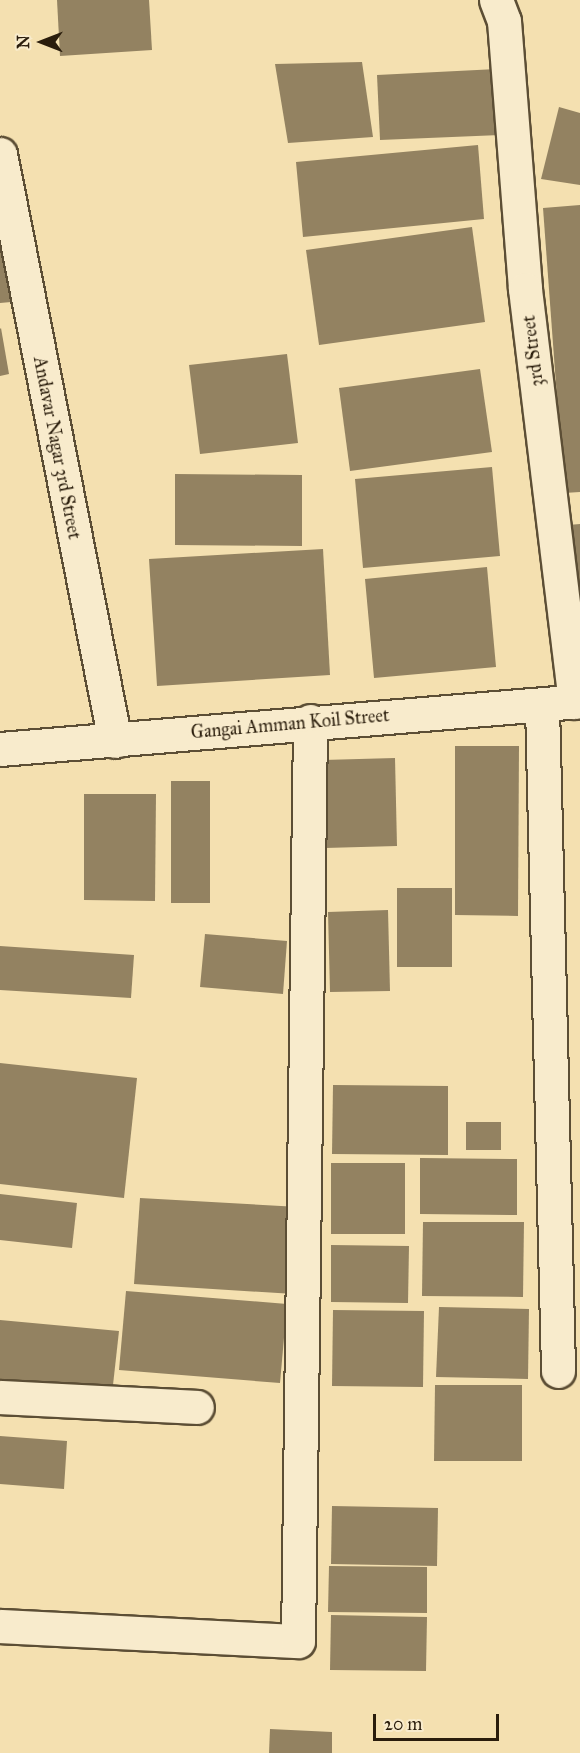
<!DOCTYPE html>
<html>
<head>
<meta charset="utf-8">
<style>
  body { margin:0 }
  #map { position:relative; width:580px; height:1753px; overflow:hidden; background:#f4e0b0; font-family:"IM FELL Great Primer",serif }
  div>[style] { position:absolute }
  .building>* { inset:0; background:#938261 }
  .roads { filter:drop-shadow(2px 0 #5c4e35) drop-shadow(-2px 0 #5c4e35) drop-shadow(0 2px #5c4e35) drop-shadow(0 -2px #5c4e35) }
  .pedestrian>* { height:33px; margin:-16.5px; padding:0 16.5px; transform-origin:16.5px; border-radius:16.5px; background:#f8ebcc }
  .minor>* { height:33px; margin:-16.5px; padding:0 16.5px; transform-origin:16.5px; border-radius:16.5px; background:#f8ebcc }
  .tertiary>* { height:33px; margin:-16.5px; padding:0 16.5px; transform-origin:16.5px; border-radius:16.5px; background:#f8ebcc }
  span { translate:-50% -50%; white-space:nowrap; text-align:center; line-height:1.15; -webkit-text-stroke:4.5px #f8ebcc; paint-order:stroke }
  .street-label { font-size:18px; color:#2a1d0c }
  .north { position:absolute; left:12px; top:12px; width:60px; height:60px; -webkit-text-stroke:4px #f8ebcc; paint-order:stroke; rotate:270deg; font-size:16px; font-weight:700; line-height:24px; text-align:center; color:#2a1d0c }
  .north::after { content:''; display:block; margin:auto; width:21px; height:27px; background:#2a1d0c; clip-path:polygon(50% 0,100% 100%,50% 72%,0 100%) }
  .scale { position:absolute; left:373px; top:1714px; width:126px; height:27px; box-sizing:border-box; border:3px solid #2a1d0c; border-top:0; padding-left:8px; font-size:18px; line-height:21px; white-space:nowrap; color:#2a1d0c; -webkit-text-stroke:4px #f8ebcc; paint-order:stroke }
</style>
</head>
<body>
<div id="map">
  <div class="building">
    <i style="clip-path:polygon(57px 0,149px 0,152px 50px,60px 56px)"></i>
    <i style="clip-path:polygon(362px 62px,373px 137px,288px 143px,275px 64px)"></i>
    <i style="clip-path:polygon(497px 69px,500px 135px,380px 140px,377px 75px)"></i>
    <i style="clip-path:polygon(559px 107px,580px 113px,580px 185px,541px 179px)"></i>
    <i style="clip-path:polygon(478px 145px,484px 219px,303px 237px,296px 162px)"></i>
    <i style="clip-path:polygon(580px 205px,580px 492px,564px 493px,543px 208px)"></i>
    <i style="clip-path:polygon(472px 227px,485px 322px,319px 345px,306px 250px)"></i>
    <i style="clip-path:polygon(0 235px,11px 302px,0 303px)"></i>
    <i style="clip-path:polygon(1px 328px,9px 374px,0 376px,0 329px)"></i>
    <i style="clip-path:polygon(287px 354px,298px 443px,200px 454px,189px 365px)"></i>
    <i style="clip-path:polygon(480px 369px,492px 452px,350px 471px,339px 388px)"></i>
    <i style="clip-path:polygon(492px 467px,500px 556px,363px 568px,355px 479px)"></i>
    <i style="clip-path:polygon(175px 474px,302px 475px,302px 546px,175px 545px)"></i>
    <i style="clip-path:polygon(580px 524px,580px 627px,568px 525px)"></i>
    <i style="clip-path:polygon(323px 549px,330px 675px,157px 686px,149px 559px)"></i>
    <i style="clip-path:polygon(487px 567px,496px 667px,374px 678px,365px 579px)"></i>
    <i style="clip-path:polygon(455px 746px,519px 746px,518px 916px,455px 915px)"></i>
    <i style="clip-path:polygon(395px 758px,397px 846px,325px 848px,323px 760px)"></i>
    <i style="clip-path:polygon(171px 781px,210px 781px,210px 903px,171px 903px)"></i>
    <i style="clip-path:polygon(84px 794px,156px 794px,155px 901px,84px 900px)"></i>
    <i style="clip-path:polygon(397px 888px,452px 888px,452px 967px,397px 967px)"></i>
    <i style="clip-path:polygon(388px 910px,390px 991px,330px 992px,328px 912px)"></i>
    <i style="clip-path:polygon(205px 934px,287px 941px,283px 994px,200px 987px)"></i>
    <i style="clip-path:polygon(0 946px,134px 955px,131px 998px,0 990px)"></i>
    <i style="clip-path:polygon(0 1063px,137px 1078px,124px 1198px,0 1184px)"></i>
    <i style="clip-path:polygon(333px 1085px,448px 1086px,448px 1155px,332px 1154px)"></i>
    <i style="clip-path:polygon(466px 1122px,501px 1122px,501px 1150px,466px 1150px)"></i>
    <i style="clip-path:polygon(420px 1158px,517px 1159px,517px 1215px,420px 1214px)"></i>
    <i style="clip-path:polygon(331px 1163px,405px 1163px,405px 1234px,331px 1234px)"></i>
    <i style="clip-path:polygon(0 1194px,77px 1203px,72px 1248px,0 1240px)"></i>
    <i style="clip-path:polygon(140px 1198px,299px 1207px,294px 1294px,134px 1284px)"></i>
    <i style="clip-path:polygon(423px 1222px,524px 1222px,523px 1297px,422px 1296px)"></i>
    <i style="clip-path:polygon(331px 1245px,409px 1246px,408px 1303px,331px 1302px)"></i>
    <i style="clip-path:polygon(126px 1291px,287px 1304px,280px 1383px,119px 1370px)"></i>
    <i style="clip-path:polygon(439px 1307px,529px 1309px,528px 1379px,436px 1377px)"></i>
    <i style="clip-path:polygon(333px 1310px,424px 1311px,423px 1387px,332px 1386px)"></i>
    <i style="clip-path:polygon(0 1320px,119px 1331px,112px 1394px,0 1383px)"></i>
    <i style="clip-path:polygon(435px 1385px,522px 1385px,522px 1461px,434px 1461px)"></i>
    <i style="clip-path:polygon(0 1436px,67px 1441px,64px 1489px,0 1484px)"></i>
    <i style="clip-path:polygon(332px 1506px,438px 1508px,437px 1566px,331px 1564px)"></i>
    <i style="clip-path:polygon(329px 1566px,427px 1567px,427px 1613px,328px 1612px)"></i>
    <i style="clip-path:polygon(331px 1615px,427px 1617px,426px 1671px,330px 1670px)"></i>
    <i style="clip-path:polygon(270px 1729px,332px 1732px,332px 1753px,269px 1753px)"></i>
  </div>
  <div class="roads">
    <div class="pedestrian">
      <i style="left:0;top:1626px;width:298px;rotate:2.9deg"></i>
    </div>
    <div class="minor">
      <i style="left:496px;top:0;width:22px;rotate:69deg"></i>
      <i style="left:504px;top:21px;width:269px;rotate:85.5deg"></i>
      <i style="left:525px;top:289px;width:416px;rotate:83.1deg"></i>
      <i style="left:0;top:154px;width:598px;rotate:78.92deg"></i>
      <i style="left:542px;top:705px;width:666px;rotate:88.62deg"></i>
      <i style="left:0;top:1397px;width:197px;rotate:2.9deg"></i>
      <i style="left:298px;top:1641px;width:920px;rotate:-89.25deg"></i>
    </div>
    <div class="tertiary">
      <i style="left:0;top:749px;width:582px;rotate:-4.73deg"></i>
    </div>
  </div>
  <div class="street-label">
    <span style="left:533px;top:351px;rotate:-97deg">3rd Street</span>
    <span style="left:57px;top:448px;rotate:79deg">Andavar Nagar 3rd Street</span>
    <span style="left:290px;top:724px;rotate:-5deg">Gangai Amman Koil Street</span>
  </div>
  <div class="north">N</div>
  <div class="scale">20 m</div>
</div>
</body>
</html>
